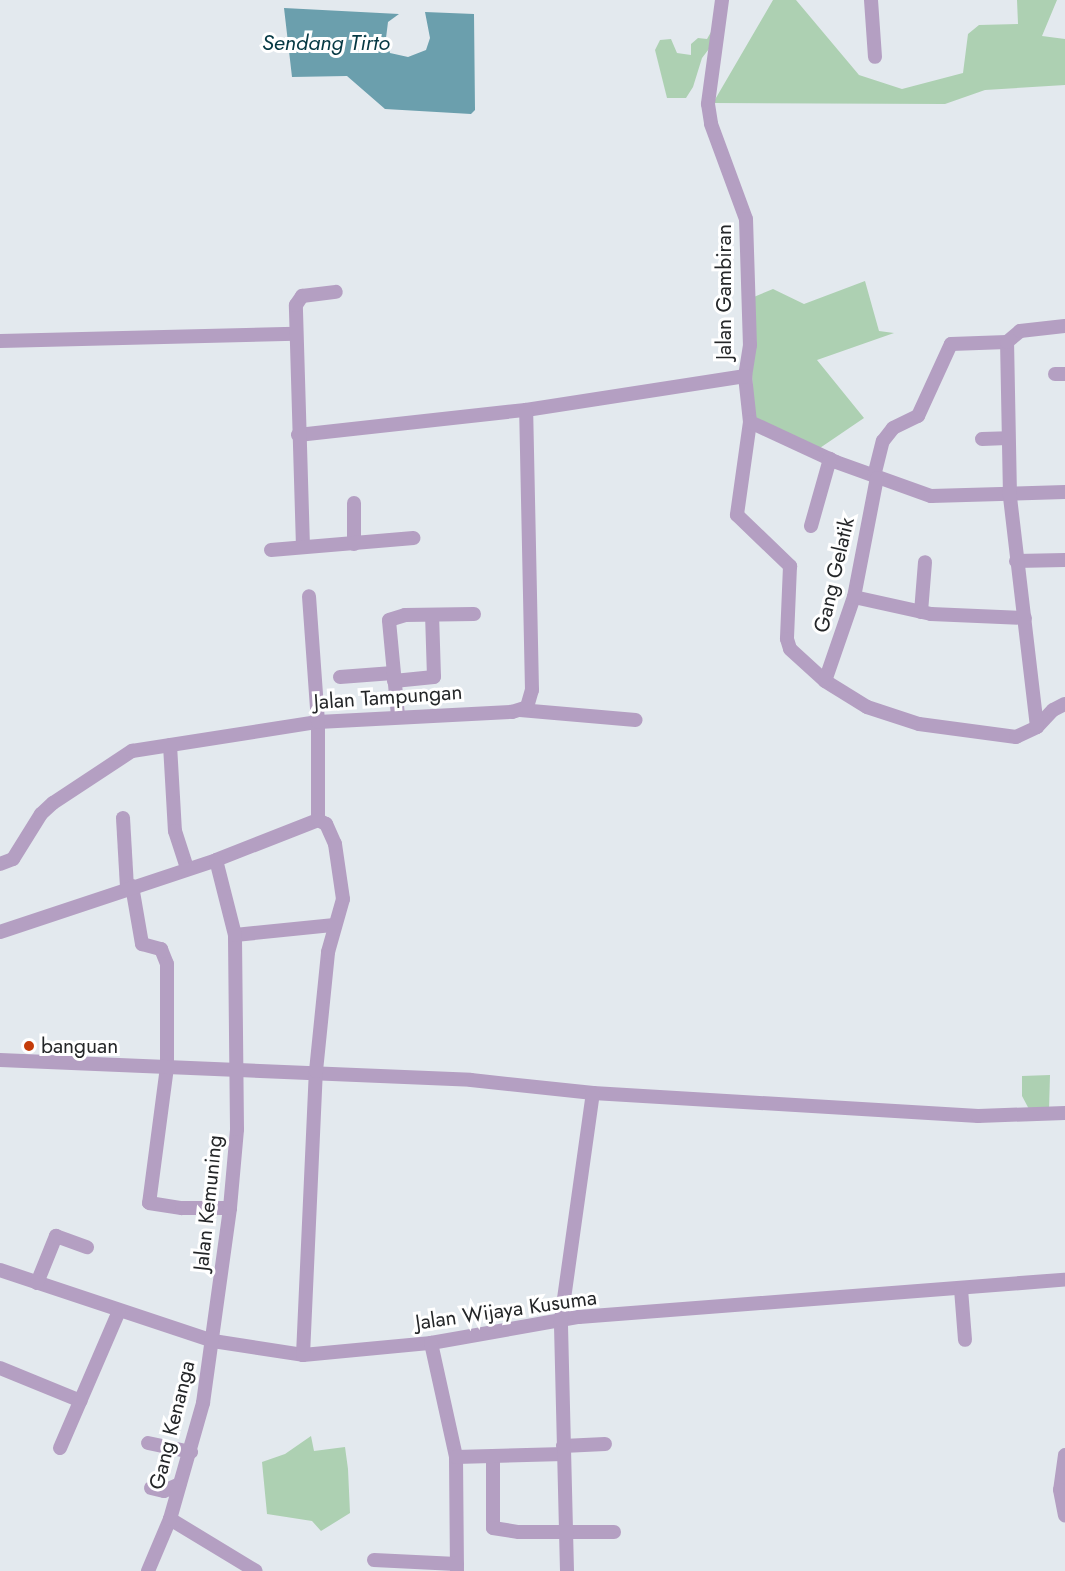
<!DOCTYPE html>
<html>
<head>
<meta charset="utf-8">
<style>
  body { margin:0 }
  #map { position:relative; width:1065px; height:1571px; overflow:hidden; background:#e3e9ee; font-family:Jost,sans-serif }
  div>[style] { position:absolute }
  .green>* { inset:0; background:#add0b2 }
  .water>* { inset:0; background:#6b9fad }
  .street>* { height:14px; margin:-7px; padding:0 7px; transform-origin:7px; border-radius:7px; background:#b49fc2 }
  .dots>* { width:16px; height:16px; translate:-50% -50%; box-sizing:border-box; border:3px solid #fff; border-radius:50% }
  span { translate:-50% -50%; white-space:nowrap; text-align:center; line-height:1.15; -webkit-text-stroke:6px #fff; paint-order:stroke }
  .street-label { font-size:21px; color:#242628 }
  .poi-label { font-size:21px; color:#242628 }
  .left { translate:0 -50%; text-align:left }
  .water-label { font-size:22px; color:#053843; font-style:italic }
</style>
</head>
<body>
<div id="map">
  <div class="green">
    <i style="clip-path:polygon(773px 0,796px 0,859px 75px,902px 89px,963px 73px,968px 34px,979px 25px,1018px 24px,1017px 0,1057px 0,1042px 36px,1065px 39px,1065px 85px,985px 90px,945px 104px,713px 103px)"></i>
    <i style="clip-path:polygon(715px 25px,715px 41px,702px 58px,693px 87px,686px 98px,667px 98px,655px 50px,660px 40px,671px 39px,677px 53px,691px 55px,691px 44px,698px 38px,707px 39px)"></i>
    <i style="clip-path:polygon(865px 281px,879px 331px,894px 333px,817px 360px,864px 418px,814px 452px,754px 424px,749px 299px,773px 289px,804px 304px)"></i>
    <i style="clip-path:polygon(1050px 1075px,1049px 1110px,1030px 1111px,1022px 1096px,1022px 1076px)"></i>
    <i style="clip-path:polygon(311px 1436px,314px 1451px,345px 1447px,348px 1469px,350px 1513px,321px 1531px,312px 1521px,267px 1514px,262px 1462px,285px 1454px)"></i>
  </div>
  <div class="water">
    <i style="clip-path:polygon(284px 8px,399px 14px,388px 22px,386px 38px,390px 53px,408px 57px,426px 50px,430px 38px,425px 12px,474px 14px,475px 110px,471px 114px,385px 109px,347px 76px,292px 77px)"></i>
  </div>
  <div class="street">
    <i style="left:722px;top:0;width:105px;rotate:97.7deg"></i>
    <i style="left:708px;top:104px;width:20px;rotate:81deg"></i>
    <i style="left:711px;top:124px;width:101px;rotate:69.8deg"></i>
    <i style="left:746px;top:219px;width:126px;rotate:88.2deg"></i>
    <i style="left:750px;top:345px;width:31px;rotate:99deg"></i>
    <i style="left:745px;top:376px;width:46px;rotate:83.8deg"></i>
    <i style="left:750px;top:422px;width:94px;rotate:98deg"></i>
    <i style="left:737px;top:515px;width:74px;rotate:43.9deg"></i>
    <i style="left:790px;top:566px;width:73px;rotate:92.4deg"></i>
    <i style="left:787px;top:639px;width:10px;rotate:73deg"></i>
    <i style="left:790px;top:649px;width:47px;rotate:42.4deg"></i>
    <i style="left:825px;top:681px;width:49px;rotate:31.8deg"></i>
    <i style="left:867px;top:707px;width:55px;rotate:18.1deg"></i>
    <i style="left:919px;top:724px;width:98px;rotate:7.6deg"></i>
    <i style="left:1016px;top:737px;width:23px;rotate:-25deg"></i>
    <i style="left:1037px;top:727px;width:23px;rotate:-47deg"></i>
    <i style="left:1053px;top:710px;width:13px;rotate:-27deg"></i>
    <i style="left:871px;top:0;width:57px;rotate:86deg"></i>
    <i style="left:0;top:341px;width:295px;rotate:-1.4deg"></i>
    <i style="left:1055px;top:374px;width:10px"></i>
    <i style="left:750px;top:422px;width:95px;rotate:24.9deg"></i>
    <i style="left:836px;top:462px;width:101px;rotate:19.7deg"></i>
    <i style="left:931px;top:496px;width:134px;rotate:-1.7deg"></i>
    <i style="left:298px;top:435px;width:229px;rotate:-6.3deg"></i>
    <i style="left:526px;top:410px;width:222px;rotate:-8.8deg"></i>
    <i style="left:982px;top:439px;width:25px;rotate:-2deg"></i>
    <i style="left:874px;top:476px;width:36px;rotate:-76deg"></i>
    <i style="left:883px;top:441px;width:16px;rotate:-52deg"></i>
    <i style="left:893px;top:428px;width:28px;rotate:-26deg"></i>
    <i style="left:918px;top:416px;width:79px;rotate:-65.4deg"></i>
    <i style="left:951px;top:344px;width:56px;rotate:-2deg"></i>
    <i style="left:811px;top:526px;width:70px;rotate:-74.2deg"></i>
    <i style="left:354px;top:544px;width:41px;rotate:-90deg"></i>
    <i style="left:303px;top:547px;width:242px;rotate:-91.7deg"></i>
    <i style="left:296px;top:305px;width:11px;rotate:-56deg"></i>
    <i style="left:302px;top:296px;width:34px;rotate:-7deg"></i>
    <i style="left:271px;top:550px;width:143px;rotate:-4.8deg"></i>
    <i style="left:1016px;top:561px;width:49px;rotate:-1.2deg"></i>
    <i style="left:854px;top:597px;width:79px;rotate:12.4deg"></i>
    <i style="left:931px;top:614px;width:94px;rotate:2.4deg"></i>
    <i style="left:921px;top:612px;width:50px;rotate:-85.4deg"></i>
    <i style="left:340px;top:677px;width:53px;rotate:-4.3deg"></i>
    <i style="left:394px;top:681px;width:40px;rotate:-5.7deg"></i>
    <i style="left:434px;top:677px;width:62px;rotate:-91.8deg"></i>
    <i style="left:825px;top:681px;width:89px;rotate:-71deg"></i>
    <i style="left:854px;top:597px;width:121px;rotate:-79.1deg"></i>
    <i style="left:520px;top:710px;width:116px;rotate:4.9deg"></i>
    <i style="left:398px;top:716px;width:96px;rotate:-95.4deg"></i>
    <i style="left:389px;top:620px;width:17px;rotate:-17deg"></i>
    <i style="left:405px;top:615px;width:69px;rotate:-0.8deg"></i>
    <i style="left:1037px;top:727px;width:233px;rotate:-96.7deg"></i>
    <i style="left:1010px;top:496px;width:154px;rotate:-91.1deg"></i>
    <i style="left:1007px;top:342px;width:17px;rotate:-40deg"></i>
    <i style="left:1020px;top:331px;width:45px;rotate:-6.3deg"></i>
    <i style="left:170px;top:745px;width:86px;rotate:86.7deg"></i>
    <i style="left:175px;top:831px;width:40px;rotate:72deg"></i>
    <i style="left:123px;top:818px;width:70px;rotate:86.7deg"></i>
    <i style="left:0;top:864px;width:14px;rotate:-21deg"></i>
    <i style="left:13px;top:859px;width:53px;rotate:-58.1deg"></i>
    <i style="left:41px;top:814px;width:16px;rotate:-43deg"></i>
    <i style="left:53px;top:803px;width:95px;rotate:-33.4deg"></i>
    <i style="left:132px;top:751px;width:188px;rotate:-8.9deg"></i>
    <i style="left:318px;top:722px;width:194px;rotate:-3deg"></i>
    <i style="left:512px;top:712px;width:16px;rotate:-18deg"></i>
    <i style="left:527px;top:707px;width:18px;rotate:-74deg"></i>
    <i style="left:532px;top:690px;width:280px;rotate:-91.2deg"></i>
    <i style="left:132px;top:886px;width:59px;rotate:80.2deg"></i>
    <i style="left:142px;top:944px;width:20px;rotate:15deg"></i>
    <i style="left:161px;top:949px;width:16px;rotate:68deg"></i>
    <i style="left:167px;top:964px;width:103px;rotate:90deg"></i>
    <i style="left:167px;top:1067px;width:137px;rotate:97.5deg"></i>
    <i style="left:149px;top:1203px;width:33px;rotate:9deg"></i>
    <i style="left:182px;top:1208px;width:48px"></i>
    <i style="left:0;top:932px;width:228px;rotate:-18.4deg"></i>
    <i style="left:216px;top:860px;width:110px;rotate:-21.4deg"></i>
    <i style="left:318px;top:820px;width:98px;rotate:-90deg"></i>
    <i style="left:318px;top:722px;width:126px;rotate:-94.1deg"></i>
    <i style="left:235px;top:935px;width:100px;rotate:-5.8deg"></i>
    <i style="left:0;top:1060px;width:471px;rotate:2.4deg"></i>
    <i style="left:471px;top:1080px;width:123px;rotate:6.1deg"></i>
    <i style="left:593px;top:1093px;width:386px;rotate:3.4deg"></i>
    <i style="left:978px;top:1116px;width:87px;rotate:-2deg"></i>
    <i style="left:0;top:1270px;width:225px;rotate:18.4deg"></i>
    <i style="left:213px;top:1341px;width:91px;rotate:8.8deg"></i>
    <i style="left:303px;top:1355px;width:129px;rotate:-5.4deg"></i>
    <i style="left:431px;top:1343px;width:150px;rotate:-10deg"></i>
    <i style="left:579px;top:1317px;width:487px;rotate:-4.4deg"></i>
    <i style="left:37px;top:1283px;width:51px;rotate:-68deg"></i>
    <i style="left:56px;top:1236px;width:33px;rotate:20deg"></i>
    <i style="left:961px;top:1289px;width:51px;rotate:85.5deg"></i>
    <i style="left:431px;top:1343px;width:117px;rotate:77.6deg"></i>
    <i style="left:456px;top:1457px;width:114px;rotate:89.5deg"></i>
    <i style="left:303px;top:1355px;width:284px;rotate:-87.4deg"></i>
    <i style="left:316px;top:1071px;width:120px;rotate:-84.2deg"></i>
    <i style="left:328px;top:952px;width:55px;rotate:-74.2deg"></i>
    <i style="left:343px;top:899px;width:56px;rotate:-98.3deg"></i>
    <i style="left:335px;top:844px;width:22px;rotate:-114deg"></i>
    <i style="left:326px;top:824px;width:9px;rotate:-153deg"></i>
    <i style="left:0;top:1368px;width:87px;rotate:22.2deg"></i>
    <i style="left:148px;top:1443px;width:44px;rotate:11.8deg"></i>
    <i style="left:563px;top:1446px;width:42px;rotate:-2.7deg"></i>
    <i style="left:60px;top:1448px;width:149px;rotate:-66.7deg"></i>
    <i style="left:1065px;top:1455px;width:35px;rotate:98deg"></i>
    <i style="left:1060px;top:1490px;width:26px;rotate:79deg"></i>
    <i style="left:493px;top:1456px;width:72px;rotate:90deg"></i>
    <i style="left:493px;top:1528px;width:26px;rotate:9deg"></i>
    <i style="left:519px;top:1532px;width:95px"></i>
    <i style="left:456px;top:1457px;width:108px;rotate:-1.6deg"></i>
    <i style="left:151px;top:1488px;width:13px;rotate:13deg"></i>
    <i style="left:164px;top:1491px;width:17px;rotate:-24deg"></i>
    <i style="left:170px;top:1519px;width:100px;rotate:31.2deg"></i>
    <i style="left:374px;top:1560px;width:83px;rotate:2.8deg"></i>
    <i style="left:148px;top:1571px;width:56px;rotate:-67.1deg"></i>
    <i style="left:170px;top:1519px;width:121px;rotate:-74.1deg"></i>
    <i style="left:203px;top:1403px;width:197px;rotate:-82.1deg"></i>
    <i style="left:230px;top:1208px;width:79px;rotate:-84.9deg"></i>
    <i style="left:237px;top:1129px;width:194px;rotate:-90.6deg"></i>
    <i style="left:235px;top:935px;width:77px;rotate:-104.2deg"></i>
    <i style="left:567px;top:1571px;width:251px;rotate:-91.4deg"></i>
    <i style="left:561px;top:1320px;width:229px;rotate:-82deg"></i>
  </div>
  <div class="dots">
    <i style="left:29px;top:1046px;background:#c43c09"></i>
  </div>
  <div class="street-label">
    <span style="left:724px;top:292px;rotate:-90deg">Jalan Gambiran</span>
    <span style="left:834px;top:575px;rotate:-77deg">Gang Gelatik</span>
    <span style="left:388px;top:697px;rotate:-4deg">Jalan Tampungan</span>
    <span style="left:208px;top:1203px;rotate:-84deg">Jalan Kemuning</span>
    <span style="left:506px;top:1310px;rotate:-8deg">Jalan Wijaya Kusuma</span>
    <span style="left:172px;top:1425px;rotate:-76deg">Gang Kenanga</span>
  </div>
  <div class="poi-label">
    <span class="left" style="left:41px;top:1046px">banguan</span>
  </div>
  <div class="water-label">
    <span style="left:326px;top:43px">Sendang Tirto</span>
  </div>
</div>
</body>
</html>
